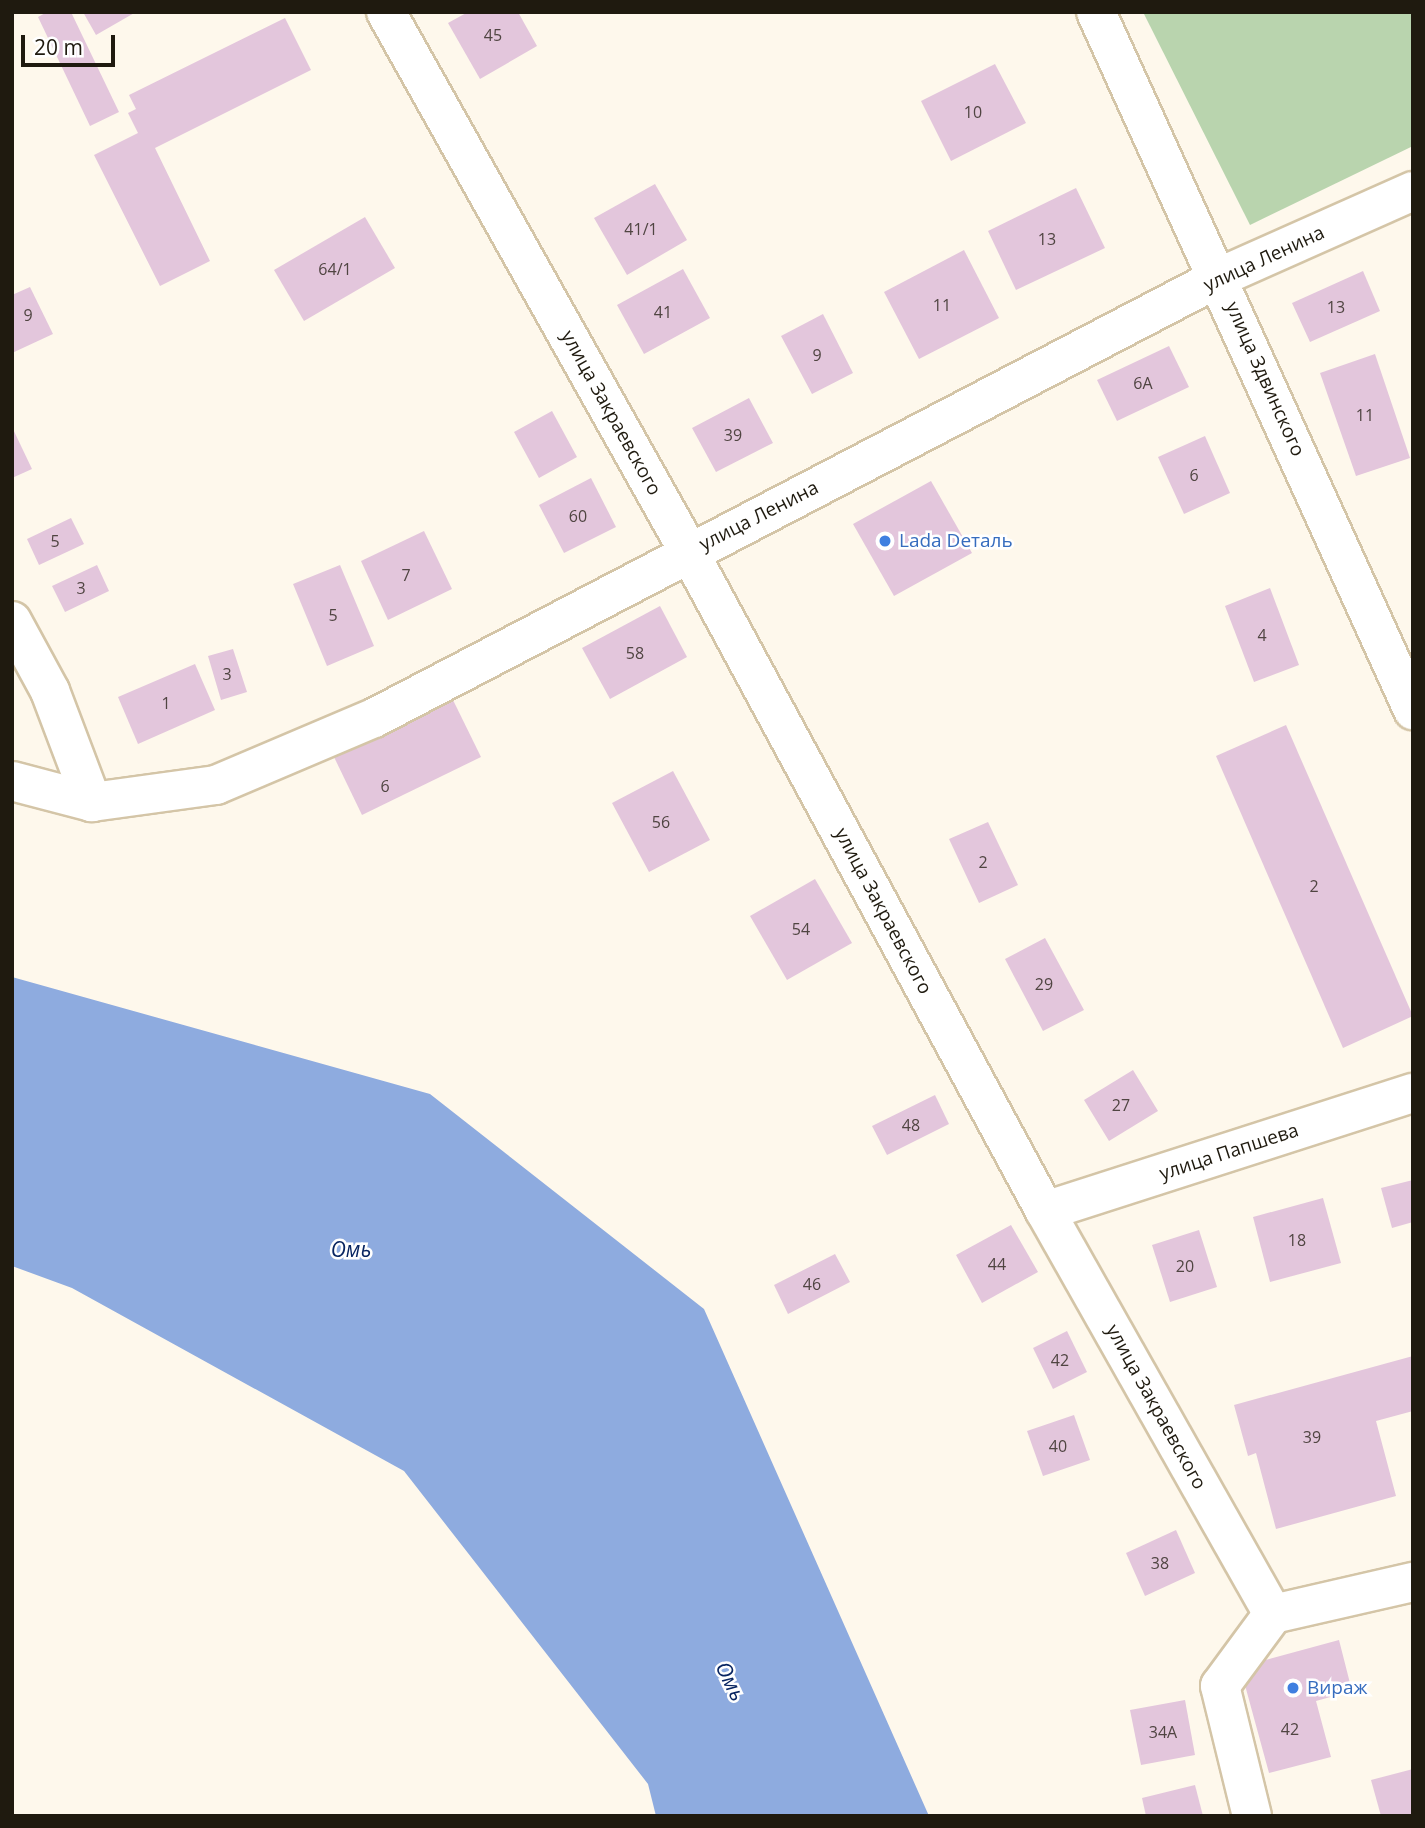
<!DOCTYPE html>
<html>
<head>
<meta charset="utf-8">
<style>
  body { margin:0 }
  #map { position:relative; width:1425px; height:1828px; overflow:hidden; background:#fef8ec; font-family:"Open Sans",sans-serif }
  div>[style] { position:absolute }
  .green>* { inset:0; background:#b9d4ae }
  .water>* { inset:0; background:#8eabdf }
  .building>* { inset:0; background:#e3c6dc }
  .roads { filter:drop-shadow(2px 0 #d4c5a7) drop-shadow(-2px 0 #d4c5a7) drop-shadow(0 2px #d4c5a7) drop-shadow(0 -2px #d4c5a7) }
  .minor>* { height:38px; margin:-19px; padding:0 19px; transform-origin:19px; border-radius:19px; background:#fff }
  .dots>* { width:19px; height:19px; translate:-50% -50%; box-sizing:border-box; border:4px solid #fff; border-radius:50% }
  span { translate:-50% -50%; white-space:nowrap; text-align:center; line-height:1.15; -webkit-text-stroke:5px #fff; paint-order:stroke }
  .number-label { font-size:16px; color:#504542 }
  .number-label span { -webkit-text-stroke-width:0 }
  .street-label { font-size:19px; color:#1f1a0f }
  .shop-label { font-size:19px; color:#366cbe }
  .left { translate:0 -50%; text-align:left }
  .water-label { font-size:21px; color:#082561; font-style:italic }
  .frame { position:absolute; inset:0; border:14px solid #1f1a0f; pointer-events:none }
  .scale { position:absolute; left:21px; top:35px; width:94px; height:32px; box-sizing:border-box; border:4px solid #1f1a0f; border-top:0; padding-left:9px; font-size:21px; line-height:24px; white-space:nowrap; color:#1f1a0f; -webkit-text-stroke:5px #fff; paint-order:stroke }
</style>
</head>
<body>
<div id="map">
  <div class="green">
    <i style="clip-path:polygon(1143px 12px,1413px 12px,1413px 146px,1250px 225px)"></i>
  </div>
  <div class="water">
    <i style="clip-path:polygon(12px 977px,430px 1094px,704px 1309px,929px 1816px,656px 1816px,648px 1784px,404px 1471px,72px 1288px,12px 1266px)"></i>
  </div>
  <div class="building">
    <i style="clip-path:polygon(47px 12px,71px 12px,119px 112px,90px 126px,38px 17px)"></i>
    <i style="clip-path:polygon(83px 12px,136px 12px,96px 35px)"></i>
    <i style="clip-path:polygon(468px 12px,518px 12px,537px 46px,480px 79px,448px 23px)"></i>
    <i style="clip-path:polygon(285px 18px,311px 70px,155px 148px,210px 261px,160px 286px,94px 155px,138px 133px,128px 113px,136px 109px,129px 95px)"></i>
    <i style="clip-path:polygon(995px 64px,1026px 123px,951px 161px,921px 101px)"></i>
    <i style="clip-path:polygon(655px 184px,687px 240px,627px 275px,594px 218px)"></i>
    <i style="clip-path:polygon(1076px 188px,1105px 248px,1016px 290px,988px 231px)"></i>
    <i style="clip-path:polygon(365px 217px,395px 268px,304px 321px,274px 270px)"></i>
    <i style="clip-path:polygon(964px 250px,999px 318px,919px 359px,884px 292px)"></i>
    <i style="clip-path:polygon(683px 269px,710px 318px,644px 354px,617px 305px)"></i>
    <i style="clip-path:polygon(1363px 271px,1380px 311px,1310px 342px,1292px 303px)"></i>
    <i style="clip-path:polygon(30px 287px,53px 334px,12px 353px,12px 295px)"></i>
    <i style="clip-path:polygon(823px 314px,853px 373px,812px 394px,781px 336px)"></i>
    <i style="clip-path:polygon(1169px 346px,1189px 387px,1117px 421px,1097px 380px)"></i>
    <i style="clip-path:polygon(1375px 354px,1410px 458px,1356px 476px,1320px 373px)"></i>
    <i style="clip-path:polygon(749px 398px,773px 443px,716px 472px,692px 428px)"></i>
    <i style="clip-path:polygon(552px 411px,577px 457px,539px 478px,514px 432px)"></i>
    <i style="clip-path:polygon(12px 427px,32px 469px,12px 478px)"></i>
    <i style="clip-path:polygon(1205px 436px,1230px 493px,1184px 514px,1158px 457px)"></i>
    <i style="clip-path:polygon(591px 478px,616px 527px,564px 553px,539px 505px)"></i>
    <i style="clip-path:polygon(931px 481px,972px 553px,894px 596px,853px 524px)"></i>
    <i style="clip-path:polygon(71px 518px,84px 544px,39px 565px,27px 539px)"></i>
    <i style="clip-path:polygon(424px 531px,452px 589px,388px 620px,361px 561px)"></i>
    <i style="clip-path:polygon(97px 565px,109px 591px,65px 612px,52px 586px)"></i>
    <i style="clip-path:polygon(340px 565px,374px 646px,327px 666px,293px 584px)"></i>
    <i style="clip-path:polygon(1270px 588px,1299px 665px,1254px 682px,1225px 606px)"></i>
    <i style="clip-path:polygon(660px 606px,687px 657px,610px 699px,582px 648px)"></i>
    <i style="clip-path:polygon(233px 649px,247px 692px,221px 700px,208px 656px)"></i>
    <i style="clip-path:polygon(195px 664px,215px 710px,138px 744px,118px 697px)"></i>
    <i style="clip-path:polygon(453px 700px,481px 757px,362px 815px,334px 757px)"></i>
    <i style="clip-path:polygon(1286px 725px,1413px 1016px,1343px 1048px,1216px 756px)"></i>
    <i style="clip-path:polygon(673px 771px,710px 840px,649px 872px,612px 803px)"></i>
    <i style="clip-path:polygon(988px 822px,1018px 885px,979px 903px,949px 839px)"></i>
    <i style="clip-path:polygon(815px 879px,852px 943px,787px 980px,750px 916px)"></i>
    <i style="clip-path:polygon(1045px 938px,1084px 1010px,1043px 1031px,1005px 959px)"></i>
    <i style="clip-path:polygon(1133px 1070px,1158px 1111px,1109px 1141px,1084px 1100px)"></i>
    <i style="clip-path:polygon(935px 1095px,949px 1124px,887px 1155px,872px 1126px)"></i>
    <i style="clip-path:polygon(1413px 1180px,1413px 1222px,1392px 1228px,1381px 1188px)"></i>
    <i style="clip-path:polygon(1323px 1198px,1341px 1263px,1270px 1282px,1253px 1217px)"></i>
    <i style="clip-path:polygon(1011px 1225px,1038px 1272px,982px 1303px,956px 1255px)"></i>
    <i style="clip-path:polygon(1199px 1230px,1217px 1287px,1170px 1302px,1152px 1245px)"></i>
    <i style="clip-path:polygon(835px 1254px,850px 1282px,788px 1314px,774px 1285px)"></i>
    <i style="clip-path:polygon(1067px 1331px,1087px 1372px,1053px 1389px,1033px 1348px)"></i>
    <i style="clip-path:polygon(1413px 1356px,1413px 1411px,1376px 1421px,1396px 1496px,1276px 1529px,1256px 1453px,1248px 1456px,1234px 1405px)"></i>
    <i style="clip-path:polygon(1074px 1415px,1090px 1460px,1043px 1476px,1027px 1431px)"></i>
    <i style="clip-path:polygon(1176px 1530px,1195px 1573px,1145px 1596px,1126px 1553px)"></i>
    <i style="clip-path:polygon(1339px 1640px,1352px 1691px,1316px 1701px,1331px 1757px,1269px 1773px,1240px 1667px)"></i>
    <i style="clip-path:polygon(1185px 1700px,1195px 1755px,1141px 1765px,1130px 1710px)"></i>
    <i style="clip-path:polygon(1413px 1769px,1413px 1816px,1381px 1816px,1371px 1780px)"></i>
    <i style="clip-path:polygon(1195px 1785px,1203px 1816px,1146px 1816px,1142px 1798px)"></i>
  </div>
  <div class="roads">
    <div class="minor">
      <i style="left:386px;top:12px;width:619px;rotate:60.7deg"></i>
      <i style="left:689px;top:552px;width:749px;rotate:61.62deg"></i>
      <i style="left:1045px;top:1211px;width:463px;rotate:60.5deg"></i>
      <i style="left:1096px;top:12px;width:767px;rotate:65.57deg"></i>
      <i style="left:12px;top:621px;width:80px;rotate:61.5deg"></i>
      <i style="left:50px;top:691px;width:119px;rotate:69.3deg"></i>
      <i style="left:12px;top:781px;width:83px;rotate:14.7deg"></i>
      <i style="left:92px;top:802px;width:125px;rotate:-7.8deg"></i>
      <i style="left:216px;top:785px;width:172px;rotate:-23deg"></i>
      <i style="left:374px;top:718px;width:954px;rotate:-27.53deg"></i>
      <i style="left:1220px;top:277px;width:211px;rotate:-24deg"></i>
      <i style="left:1045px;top:1211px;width:386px;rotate:-17.8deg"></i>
      <i style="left:1273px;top:1614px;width:144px;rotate:-12.9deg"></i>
      <i style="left:1252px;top:1816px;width:134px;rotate:-103.8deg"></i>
      <i style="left:1220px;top:1686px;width:89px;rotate:-53.6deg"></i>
    </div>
  </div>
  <div class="dots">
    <i style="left:885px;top:541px;background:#3f7fe0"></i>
    <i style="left:1293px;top:1688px;background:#3f7fe0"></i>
  </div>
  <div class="number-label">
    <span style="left:493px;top:35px">45</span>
    <span style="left:973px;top:112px">10</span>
    <span style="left:641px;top:229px">41/1</span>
    <span style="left:1047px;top:239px">13</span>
    <span style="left:335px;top:269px">64/1</span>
    <span style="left:942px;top:305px">11</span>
    <span style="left:1336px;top:307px">13</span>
    <span style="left:663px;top:312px">41</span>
    <span style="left:28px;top:315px">9</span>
    <span style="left:817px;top:355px">9</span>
    <span style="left:1143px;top:383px">6А</span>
    <span style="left:1365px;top:415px">11</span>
    <span style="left:733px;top:435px">39</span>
    <span style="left:1194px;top:475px">6</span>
    <span style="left:578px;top:516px">60</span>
    <span style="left:55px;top:541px">5</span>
    <span style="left:406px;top:575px">7</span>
    <span style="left:81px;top:588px">3</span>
    <span style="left:333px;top:615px">5</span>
    <span style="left:1262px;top:635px">4</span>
    <span style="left:635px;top:653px">58</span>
    <span style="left:227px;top:674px">3</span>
    <span style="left:166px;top:703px">1</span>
    <span style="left:385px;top:786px">6</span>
    <span style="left:661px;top:822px">56</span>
    <span style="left:983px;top:862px">2</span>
    <span style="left:1314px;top:886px">2</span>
    <span style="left:801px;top:929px">54</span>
    <span style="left:1044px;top:984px">29</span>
    <span style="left:1121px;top:1105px">27</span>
    <span style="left:911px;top:1125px">48</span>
    <span style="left:1297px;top:1240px">18</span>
    <span style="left:997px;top:1264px">44</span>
    <span style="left:1185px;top:1266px">20</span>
    <span style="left:812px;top:1284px">46</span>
    <span style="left:1060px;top:1360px">42</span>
    <span style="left:1312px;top:1437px">39</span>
    <span style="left:1058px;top:1446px">40</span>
    <span style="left:1160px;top:1563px">38</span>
    <span style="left:1290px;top:1729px">42</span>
    <span style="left:1163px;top:1732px">34А</span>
  </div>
  <div class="street-label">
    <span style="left:1264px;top:259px;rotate:-25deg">улица Ленина</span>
    <span style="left:1265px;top:379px;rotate:66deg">улица Здвинского</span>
    <span style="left:611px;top:413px;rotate:61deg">улица Закраевского</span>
    <span style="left:759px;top:516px;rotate:-27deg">улица Ленина</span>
    <span style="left:883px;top:911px;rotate:62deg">улица Закраевского</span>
    <span style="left:1229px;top:1152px;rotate:-18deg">улица Папшева</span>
    <span style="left:1156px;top:1407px;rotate:61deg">улица Закраевского</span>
  </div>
  <div class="shop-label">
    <span class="left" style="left:899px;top:541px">Lada Dеталь</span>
    <span class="left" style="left:1307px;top:1688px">Вираж</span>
  </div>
  <div class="water-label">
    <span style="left:351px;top:1249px">Омь</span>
    <span style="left:731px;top:1681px;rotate:64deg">Омь</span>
  </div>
  <div class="frame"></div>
  <div class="scale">20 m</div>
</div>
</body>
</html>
